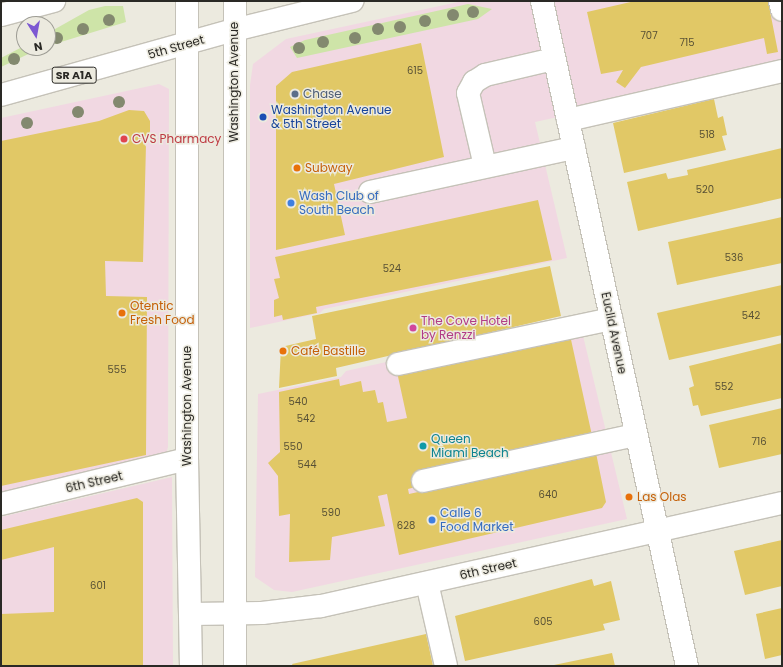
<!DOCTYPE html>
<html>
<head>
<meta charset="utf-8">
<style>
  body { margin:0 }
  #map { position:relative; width:783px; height:667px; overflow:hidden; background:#eceadf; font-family:Poppins,sans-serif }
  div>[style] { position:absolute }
  .commercial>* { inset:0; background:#f1d8e2 }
  .green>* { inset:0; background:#cee4a8 }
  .building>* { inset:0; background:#e1c866 }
  .roads { filter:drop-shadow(1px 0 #c5c2b8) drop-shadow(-1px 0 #c5c2b8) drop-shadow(0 1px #c5c2b8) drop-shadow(0 -1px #c5c2b8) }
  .minor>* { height:22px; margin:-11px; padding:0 11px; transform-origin:11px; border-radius:11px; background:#fff }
  .major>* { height:22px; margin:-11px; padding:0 11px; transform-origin:11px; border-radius:11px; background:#fff }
  .trees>* { width:12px; height:12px; margin:-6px; border-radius:50%; background:#83896f }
  .dots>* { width:11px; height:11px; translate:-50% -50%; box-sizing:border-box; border:2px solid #eceadf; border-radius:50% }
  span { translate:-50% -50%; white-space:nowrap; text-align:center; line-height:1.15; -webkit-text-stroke:3px #eceadf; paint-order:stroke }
  .number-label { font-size:10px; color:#585135 }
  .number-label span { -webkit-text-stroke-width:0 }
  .shield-label span { padding:1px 3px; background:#eceadf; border:1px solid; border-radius:3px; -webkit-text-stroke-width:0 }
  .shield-label { font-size:11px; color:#2a2925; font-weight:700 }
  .street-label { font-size:12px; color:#2a2925 }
  .service-label { font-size:12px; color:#4e5e75 }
  .left { translate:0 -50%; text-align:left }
  .transit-label { font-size:12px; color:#164399 }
  .health-label { font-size:12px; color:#be3a42 }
  .food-label { font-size:12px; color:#c56008 }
  .shop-label { font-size:12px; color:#366cbe }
  .hotel-label { font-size:12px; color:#b23c85 }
  .culture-label { font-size:12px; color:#0d838f }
  .frame { position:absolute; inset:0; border:2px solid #2a2925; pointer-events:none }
  .north { position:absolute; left:16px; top:16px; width:40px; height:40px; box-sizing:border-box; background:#eceadf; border:1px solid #9e9d95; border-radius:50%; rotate:169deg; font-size:11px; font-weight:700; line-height:16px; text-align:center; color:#2a2925 }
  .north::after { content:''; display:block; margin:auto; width:14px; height:18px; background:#7d58d2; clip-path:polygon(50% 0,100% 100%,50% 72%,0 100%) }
</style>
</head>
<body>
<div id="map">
  <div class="commercial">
    <i style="clip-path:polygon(463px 1px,782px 1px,782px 68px,535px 122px,567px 258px,324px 309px,320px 313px,250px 328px,250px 85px,253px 64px,286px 39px)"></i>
    <i style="clip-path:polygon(159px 84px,169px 89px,168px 447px,165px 458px,1px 497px,1px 118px)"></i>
    <i style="clip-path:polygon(579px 319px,627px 519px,292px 592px,274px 590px,255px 577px,258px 394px,341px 377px,346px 371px)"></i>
    <i style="clip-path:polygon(172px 477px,173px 666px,1px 666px,1px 517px)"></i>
  </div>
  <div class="green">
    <i style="clip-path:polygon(468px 4px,492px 9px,478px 19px,297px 58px,290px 47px,305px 40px)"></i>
    <i style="clip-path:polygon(105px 6px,123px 6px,126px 22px,48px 46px,48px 33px,89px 10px)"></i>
    <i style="clip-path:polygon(24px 46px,24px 48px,41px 48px,1px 67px,1px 58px)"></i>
  </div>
  <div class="building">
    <i style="clip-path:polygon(635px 1px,768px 1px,778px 52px,767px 54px,764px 38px,641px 67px,625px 88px,616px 82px,623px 70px,601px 74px,587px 12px)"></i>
    <i style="clip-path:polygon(421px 43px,444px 157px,334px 184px,345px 235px,276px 250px,276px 86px,292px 72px)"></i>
    <i style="clip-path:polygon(714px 99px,718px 118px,723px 116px,727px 135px,722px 136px,726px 150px,624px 173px,613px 123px)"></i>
    <i style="clip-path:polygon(129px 110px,144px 111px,150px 121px,150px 131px,146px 145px,143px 262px,105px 261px,106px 296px,147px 297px,146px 455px,1px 486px,1px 141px,99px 121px)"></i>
    <i style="clip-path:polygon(782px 148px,782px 198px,638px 231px,627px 182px,666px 173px,668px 179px,688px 175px,687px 170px)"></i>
    <i style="clip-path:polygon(538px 200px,552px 260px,316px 307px,317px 313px,283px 320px,282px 315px,274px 317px,274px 300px,279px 298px,274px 279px,280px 278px,275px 257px)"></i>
    <i style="clip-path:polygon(782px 217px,782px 263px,677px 285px,668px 242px)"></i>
    <i style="clip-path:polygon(550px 266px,561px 316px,336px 368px,337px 376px,279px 388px,281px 347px,316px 339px,312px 316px)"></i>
    <i style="clip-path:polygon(782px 285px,782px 335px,669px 360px,657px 313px)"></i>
    <i style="clip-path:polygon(570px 335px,593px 440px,408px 489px,409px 494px,596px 453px,606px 502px,602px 508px,399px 555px,387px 494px,378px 496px,385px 526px,332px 537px,330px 560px,289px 562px,290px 514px,279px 516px,278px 476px,268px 463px,280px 452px,279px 392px,339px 379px,340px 386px,361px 381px,363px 392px,375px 390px,378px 403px,383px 402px,387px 422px,407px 418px,397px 372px)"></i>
    <i style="clip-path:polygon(782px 343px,782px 398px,701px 416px,698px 405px,693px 406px,689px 388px,694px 386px,689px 366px)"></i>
    <i style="clip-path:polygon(782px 408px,782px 454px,719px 468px,709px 425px)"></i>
    <i style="clip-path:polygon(137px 498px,143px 502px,143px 666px,1px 666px,1px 614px,54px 612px,54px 547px,1px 560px,1px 530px)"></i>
    <i style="clip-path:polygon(782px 540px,782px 586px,745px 595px,734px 551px)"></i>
    <i style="clip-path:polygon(592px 579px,594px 586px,611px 581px,620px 620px,603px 624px,605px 630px,465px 661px,455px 616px)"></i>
    <i style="clip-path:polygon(782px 608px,782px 655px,765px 659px,756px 614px)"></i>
    <i style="clip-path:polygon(426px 634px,433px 666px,293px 666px,292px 664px)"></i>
    <i style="clip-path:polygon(612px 653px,615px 666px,554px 666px,554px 665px)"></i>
  </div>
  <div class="roads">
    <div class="minor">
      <i style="left:542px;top:1px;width:681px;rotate:77.7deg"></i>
      <i style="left:780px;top:1px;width:9px;rotate:77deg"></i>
      <i style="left:568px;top:120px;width:220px;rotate:-12.9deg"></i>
      <i style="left:485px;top:166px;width:75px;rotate:-103.1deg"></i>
      <i style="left:468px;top:93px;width:13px;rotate:-61deg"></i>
      <i style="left:474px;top:82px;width:13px;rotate:-32deg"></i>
      <i style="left:485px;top:75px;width:71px;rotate:-13.1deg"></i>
      <i style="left:370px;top:192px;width:209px;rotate:-12.2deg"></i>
      <i style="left:398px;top:364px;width:218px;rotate:-11.9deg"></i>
      <i style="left:423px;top:481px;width:218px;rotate:-12.2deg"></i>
      <i style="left:1px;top:504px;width:191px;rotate:-13.6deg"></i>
      <i style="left:427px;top:583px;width:85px;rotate:77.1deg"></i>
      <i style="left:191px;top:614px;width:71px;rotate:-0.8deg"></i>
      <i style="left:262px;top:613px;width:59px;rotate:-6.8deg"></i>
      <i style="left:321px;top:606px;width:472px;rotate:-12.6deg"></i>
    </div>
    <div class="major">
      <i style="left:187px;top:1px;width:458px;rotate:90deg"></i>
      <i style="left:187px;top:459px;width:207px;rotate:88.9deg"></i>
      <i style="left:235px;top:1px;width:665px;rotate:90deg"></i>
      <i style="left:1px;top:15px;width:55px;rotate:-14.8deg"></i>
      <i style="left:1px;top:95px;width:242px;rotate:-15.6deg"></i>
      <i style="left:234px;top:30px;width:122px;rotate:-13.8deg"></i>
    </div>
  </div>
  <div class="trees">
    <i style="left:473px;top:12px"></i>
    <i style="left:453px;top:15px"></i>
    <i style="left:109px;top:20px"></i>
    <i style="left:425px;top:21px"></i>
    <i style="left:400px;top:27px"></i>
    <i style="left:83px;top:29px"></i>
    <i style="left:378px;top:29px"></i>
    <i style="left:57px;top:38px"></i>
    <i style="left:355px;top:38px"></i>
    <i style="left:323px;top:42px"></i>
    <i style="left:299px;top:48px"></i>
    <i style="left:14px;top:59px"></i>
    <i style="left:119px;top:102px"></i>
    <i style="left:78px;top:112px"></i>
    <i style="left:27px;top:123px"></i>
  </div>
  <div class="dots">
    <i style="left:295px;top:94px;background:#5c6f8a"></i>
    <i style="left:263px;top:117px;background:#1a4fb4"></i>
    <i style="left:124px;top:139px;background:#e0444e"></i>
    <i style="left:297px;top:168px;background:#e8710a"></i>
    <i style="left:291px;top:203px;background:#3f7fe0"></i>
    <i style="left:122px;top:313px;background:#e8710a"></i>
    <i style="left:413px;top:328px;background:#d1479c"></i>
    <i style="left:283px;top:351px;background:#e8710a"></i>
    <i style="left:423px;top:446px;background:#0f9aa8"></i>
    <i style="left:629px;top:497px;background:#e8710a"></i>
    <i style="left:432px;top:520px;background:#3f7fe0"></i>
  </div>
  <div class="number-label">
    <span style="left:649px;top:36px">707</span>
    <span style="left:687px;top:43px">715</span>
    <span style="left:415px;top:71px">615</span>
    <span style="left:707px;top:135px">518</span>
    <span style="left:705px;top:190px">520</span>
    <span style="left:734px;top:258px">536</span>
    <span style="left:392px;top:269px">524</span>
    <span style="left:751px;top:316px">542</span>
    <span style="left:117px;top:370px">555</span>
    <span style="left:724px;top:387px">552</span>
    <span style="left:298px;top:402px">540</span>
    <span style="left:306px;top:419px">542</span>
    <span style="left:759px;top:442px">716</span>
    <span style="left:293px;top:447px">550</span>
    <span style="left:307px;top:465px">544</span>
    <span style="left:548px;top:495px">640</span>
    <span style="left:331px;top:513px">590</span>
    <span style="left:406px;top:526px">628</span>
    <span style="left:98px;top:586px">601</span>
    <span style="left:543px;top:622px">605</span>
  </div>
  <div class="shield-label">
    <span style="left:74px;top:75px">SR A1A</span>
  </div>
  <div class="street-label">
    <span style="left:176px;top:47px;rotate:-16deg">5th Street</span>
    <span style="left:234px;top:82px;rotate:-90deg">Washington Avenue</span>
    <span style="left:614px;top:333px;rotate:78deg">Euclid Avenue</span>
    <span style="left:187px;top:406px;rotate:-90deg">Washington Avenue</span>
    <span style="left:94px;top:482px;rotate:-13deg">6th Street</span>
    <span style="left:488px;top:569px;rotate:-13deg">6th Street</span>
  </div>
  <div class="service-label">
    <span class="left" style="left:303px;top:94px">Chase</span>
  </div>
  <div class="transit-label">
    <span class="left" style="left:271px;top:117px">Washington Avenue<br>&amp; 5th Street</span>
  </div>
  <div class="health-label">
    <span class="left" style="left:132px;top:139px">CVS Pharmacy</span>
  </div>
  <div class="food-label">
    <span class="left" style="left:305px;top:168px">Subway</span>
    <span class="left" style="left:130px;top:313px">Otentic<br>Fresh Food</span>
    <span class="left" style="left:291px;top:351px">Café Bastille</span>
    <span class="left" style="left:637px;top:497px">Las Olas</span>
  </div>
  <div class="shop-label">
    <span class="left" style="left:299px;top:203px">Wash Club of<br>South Beach</span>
    <span class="left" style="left:440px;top:520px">Calle 6<br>Food Market</span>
  </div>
  <div class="hotel-label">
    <span class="left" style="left:421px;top:328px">The Cove Hotel<br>by Renzzi</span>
  </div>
  <div class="culture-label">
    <span class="left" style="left:431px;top:446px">Queen<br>Miami Beach</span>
  </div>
  <div class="frame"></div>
  <div class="north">N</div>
</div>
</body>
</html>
